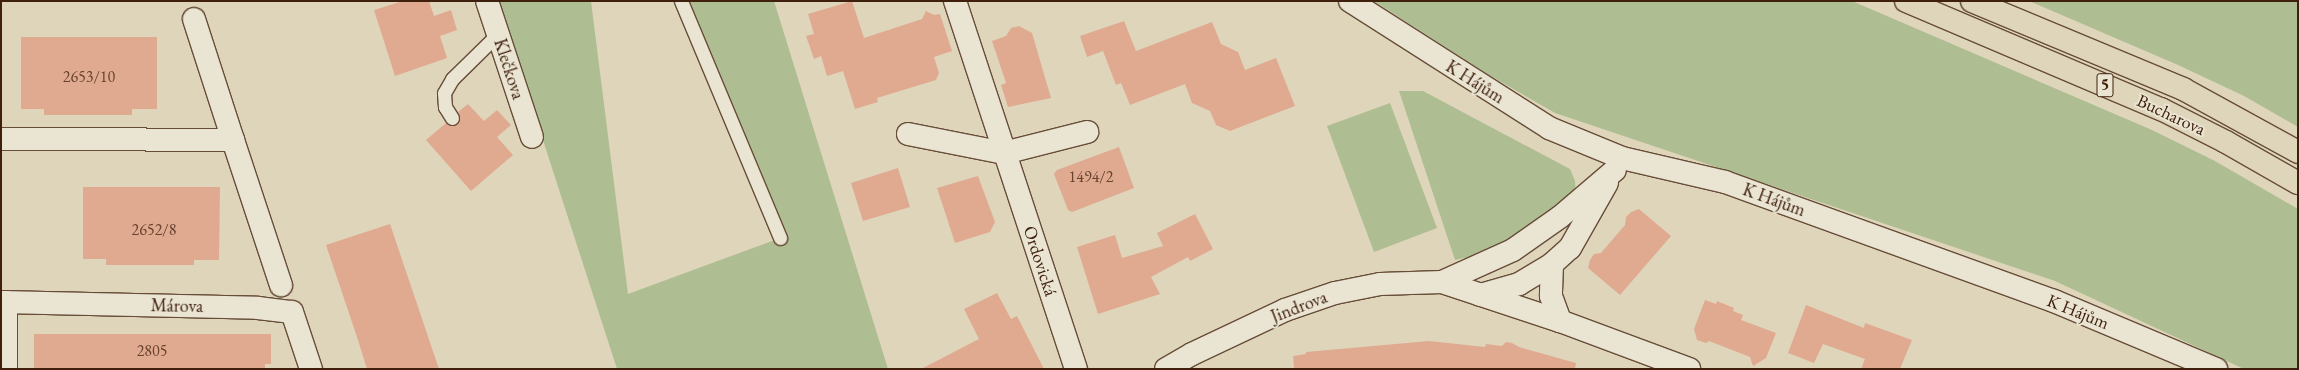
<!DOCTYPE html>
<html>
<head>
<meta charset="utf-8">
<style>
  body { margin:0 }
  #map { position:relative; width:2299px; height:370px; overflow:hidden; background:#dfd5bb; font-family:"EB Garamond",serif }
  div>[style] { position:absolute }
  .green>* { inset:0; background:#afbe92 }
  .building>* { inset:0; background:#e0aa90 }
  .roads { filter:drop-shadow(1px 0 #674d38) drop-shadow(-1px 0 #674d38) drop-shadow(0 1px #674d38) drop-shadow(0 -1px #674d38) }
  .service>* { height:13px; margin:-6.5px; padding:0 6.5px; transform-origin:6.5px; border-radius:6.5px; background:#eae4d3 }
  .minor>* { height:22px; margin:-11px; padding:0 11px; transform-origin:11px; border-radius:11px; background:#eae4d3 }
  .primary>* { height:22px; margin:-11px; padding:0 11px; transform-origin:11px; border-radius:11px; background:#dfd5bb }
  span { translate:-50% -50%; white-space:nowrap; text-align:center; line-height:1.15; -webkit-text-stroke:4px #eae4d3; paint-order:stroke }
  .number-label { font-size:16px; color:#67422d }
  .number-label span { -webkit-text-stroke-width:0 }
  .shield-label span { padding:1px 3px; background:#eae4d3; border:1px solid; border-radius:3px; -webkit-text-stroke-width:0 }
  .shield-label { font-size:17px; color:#3f200c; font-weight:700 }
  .street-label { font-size:18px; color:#3f200c }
  .frame { position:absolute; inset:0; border:2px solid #3f200c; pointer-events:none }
</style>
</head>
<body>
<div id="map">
  <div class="green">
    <i style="clip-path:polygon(498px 1px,591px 1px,628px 294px,780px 238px,681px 1px,774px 1px,888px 369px,617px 369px)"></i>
    <i style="clip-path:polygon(1374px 1px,1852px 1px,2152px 130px,2215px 161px,2298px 209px,2298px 369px,2244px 369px,2055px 281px,1555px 113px,1489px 75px)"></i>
    <i style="clip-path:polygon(2029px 1px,2298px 1px,2298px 127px,2244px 96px,2178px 65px)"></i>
    <i style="clip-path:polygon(1399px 91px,1423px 91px,1570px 169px,1575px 181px,1576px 195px,1500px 250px,1455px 260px)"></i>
    <i style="clip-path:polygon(1390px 103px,1437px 228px,1374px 252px,1327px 126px)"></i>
  </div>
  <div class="building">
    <i style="clip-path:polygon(403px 1px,429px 1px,434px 16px,451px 10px,457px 30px,440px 36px,447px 58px,395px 76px,374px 10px)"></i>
    <i style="clip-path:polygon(852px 1px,864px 38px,922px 19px,926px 11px,934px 15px,940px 14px,952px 51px,934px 57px,939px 73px,936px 80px,877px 98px,878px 102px,855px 109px,843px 71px,827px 76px,821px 56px,814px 59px,806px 36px,814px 34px,808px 14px)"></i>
    <i style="clip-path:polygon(1124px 21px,1136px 51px,1212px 22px,1221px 44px,1238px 52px,1245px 70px,1276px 58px,1295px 106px,1230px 131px,1216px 125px,1210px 111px,1192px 103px,1185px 84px,1130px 105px,1121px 83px,1116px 85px,1103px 51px,1087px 57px,1080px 36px)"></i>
    <i style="clip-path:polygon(1019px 26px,1032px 33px,1051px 98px,1008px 107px,1001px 85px,1006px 83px,992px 41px,1006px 36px,1011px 28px)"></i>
    <i style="clip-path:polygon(21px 37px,157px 37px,157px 109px,132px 109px,132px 115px,44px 115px,44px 109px,21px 109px)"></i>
    <i style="clip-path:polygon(468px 104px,484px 121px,497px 110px,511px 125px,497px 137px,513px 155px,471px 191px,426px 140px,446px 123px,452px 126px,457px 124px,460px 118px,458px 112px)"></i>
    <i style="clip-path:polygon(1119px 147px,1134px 188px,1072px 212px,1068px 210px,1054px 174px,1057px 170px)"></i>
    <i style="clip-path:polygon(898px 168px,910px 207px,863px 221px,851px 183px)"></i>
    <i style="clip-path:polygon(978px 176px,995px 222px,990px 232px,955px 243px,937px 188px)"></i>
    <i style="clip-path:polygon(83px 187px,220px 187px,219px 260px,194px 260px,194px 265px,106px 265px,106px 259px,83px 259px)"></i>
    <i style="clip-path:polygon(1639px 209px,1671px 236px,1620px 295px,1588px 268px,1590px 260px,1594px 254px,1601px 253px,1625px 225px,1626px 217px,1631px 212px)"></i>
    <i style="clip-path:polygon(1195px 214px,1213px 249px,1190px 261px,1188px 257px,1151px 277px,1160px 294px,1098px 314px,1077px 247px,1115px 235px,1122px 258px,1163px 246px,1157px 233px)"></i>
    <i style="clip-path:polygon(390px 224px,439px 369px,367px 369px,358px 340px,326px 245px)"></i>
    <i style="clip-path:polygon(997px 293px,1011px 319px,1017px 316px,1044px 369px,921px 369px,979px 339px,964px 309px)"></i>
    <i style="clip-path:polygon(1705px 300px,1716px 304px,1717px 301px,1734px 308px,1733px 311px,1743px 315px,1741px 320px,1776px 333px,1766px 358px,1753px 366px,1750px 357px,1709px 341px,1706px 343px,1697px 340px,1694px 329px)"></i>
    <i style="clip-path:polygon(1806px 305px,1864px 328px,1865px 323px,1912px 340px,1900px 369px,1861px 369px,1865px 359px,1823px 344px,1814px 363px,1788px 353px)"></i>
    <i style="clip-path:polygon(34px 334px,271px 334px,271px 364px,265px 364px,265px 369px,34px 369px)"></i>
    <i style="clip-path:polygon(1429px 341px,1485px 347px,1486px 344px,1502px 346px,1506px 342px,1512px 343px,1519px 347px,1576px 363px,1575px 369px,1294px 369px,1293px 356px,1306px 354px,1306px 352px)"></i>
  </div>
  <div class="roads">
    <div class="service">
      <i style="left:681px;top:1px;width:257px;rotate:67.3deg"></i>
      <i style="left:452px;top:118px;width:13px;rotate:-122deg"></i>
      <i style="left:445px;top:107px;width:14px;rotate:-94deg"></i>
      <i style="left:444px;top:93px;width:16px;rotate:-60deg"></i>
      <i style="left:452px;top:79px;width:64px;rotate:-44.4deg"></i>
    </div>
    <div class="minor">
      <i style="left:487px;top:1px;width:143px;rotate:71.7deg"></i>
      <i style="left:955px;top:1px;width:387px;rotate:71.8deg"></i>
      <i style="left:1350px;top:1px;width:236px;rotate:32.5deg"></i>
      <i style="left:1549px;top:128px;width:79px;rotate:22.3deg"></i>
      <i style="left:1622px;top:158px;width:106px;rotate:13.1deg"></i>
      <i style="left:1725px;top:182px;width:350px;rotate:19.9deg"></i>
      <i style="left:2054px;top:301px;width:176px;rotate:22.8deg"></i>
      <i style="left:908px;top:134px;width:98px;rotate:11.2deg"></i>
      <i style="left:1004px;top:153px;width:86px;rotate:-14.2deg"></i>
      <i style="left:1px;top:139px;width:232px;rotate:0.2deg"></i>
      <i style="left:233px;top:140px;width:127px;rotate:-107.9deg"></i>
      <i style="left:233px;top:140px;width:153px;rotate:71.7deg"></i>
      <i style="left:1552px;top:264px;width:32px;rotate:92deg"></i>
      <i style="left:1551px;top:296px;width:27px;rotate:70deg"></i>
      <i style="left:1560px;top:321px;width:138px;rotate:20.4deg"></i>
      <i style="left:1442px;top:282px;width:78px;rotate:-24.3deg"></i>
      <i style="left:1513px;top:250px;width:57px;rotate:-35.1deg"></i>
      <i style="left:1560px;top:217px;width:72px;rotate:-40.5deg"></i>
      <i style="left:1480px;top:295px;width:41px;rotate:-15.8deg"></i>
      <i style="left:1519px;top:284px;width:39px;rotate:-31deg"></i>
      <i style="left:1552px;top:264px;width:24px;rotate:-42deg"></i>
      <i style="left:1570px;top:248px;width:75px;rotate:-60.4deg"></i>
      <i style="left:1px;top:302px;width:257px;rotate:1.3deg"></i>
      <i style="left:258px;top:308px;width:34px;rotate:7deg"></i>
      <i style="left:292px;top:312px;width:60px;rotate:71.6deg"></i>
      <i style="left:6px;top:369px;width:67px;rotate:-90deg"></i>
      <i style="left:1166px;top:369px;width:30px;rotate:-30deg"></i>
      <i style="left:1192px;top:354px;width:103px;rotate:-25.3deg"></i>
      <i style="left:1285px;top:310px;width:53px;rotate:-18.8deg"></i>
      <i style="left:1335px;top:293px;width:46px;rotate:-11.3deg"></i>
      <i style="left:1380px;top:284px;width:62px;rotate:-1.8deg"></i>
      <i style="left:1442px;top:282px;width:124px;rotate:18.3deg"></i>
    </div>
    <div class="primary">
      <i style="left:1906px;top:1px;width:277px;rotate:23deg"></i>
      <i style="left:2161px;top:109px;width:73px;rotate:26.9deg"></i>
      <i style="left:2226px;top:142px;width:83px;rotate:29.7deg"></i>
      <i style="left:1972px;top:1px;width:229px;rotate:22.6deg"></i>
      <i style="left:2183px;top:89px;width:131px;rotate:28.7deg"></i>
    </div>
  </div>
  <div class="number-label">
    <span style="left:89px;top:77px">2653/10</span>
    <span style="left:1091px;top:177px">1494/2</span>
    <span style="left:154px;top:230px">2652/8</span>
    <span style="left:152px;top:351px">2805</span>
  </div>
  <div class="shield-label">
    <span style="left:2105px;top:85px">5</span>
  </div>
  <div class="street-label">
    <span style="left:509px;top:69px;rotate:72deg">Klečkova</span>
    <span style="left:1475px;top:82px;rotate:32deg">K Hájům</span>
    <span style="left:2171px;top:115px;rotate:25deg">Bucharova</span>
    <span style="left:1774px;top:200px;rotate:20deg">K Hájům</span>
    <span style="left:1040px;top:261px;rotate:72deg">Ordovická</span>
    <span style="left:177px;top:306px;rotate:1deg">Márova</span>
    <span style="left:1299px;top:307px;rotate:-21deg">Jindrova</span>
    <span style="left:2078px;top:312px;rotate:22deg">K Hájům</span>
  </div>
  <div class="frame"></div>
</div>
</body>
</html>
